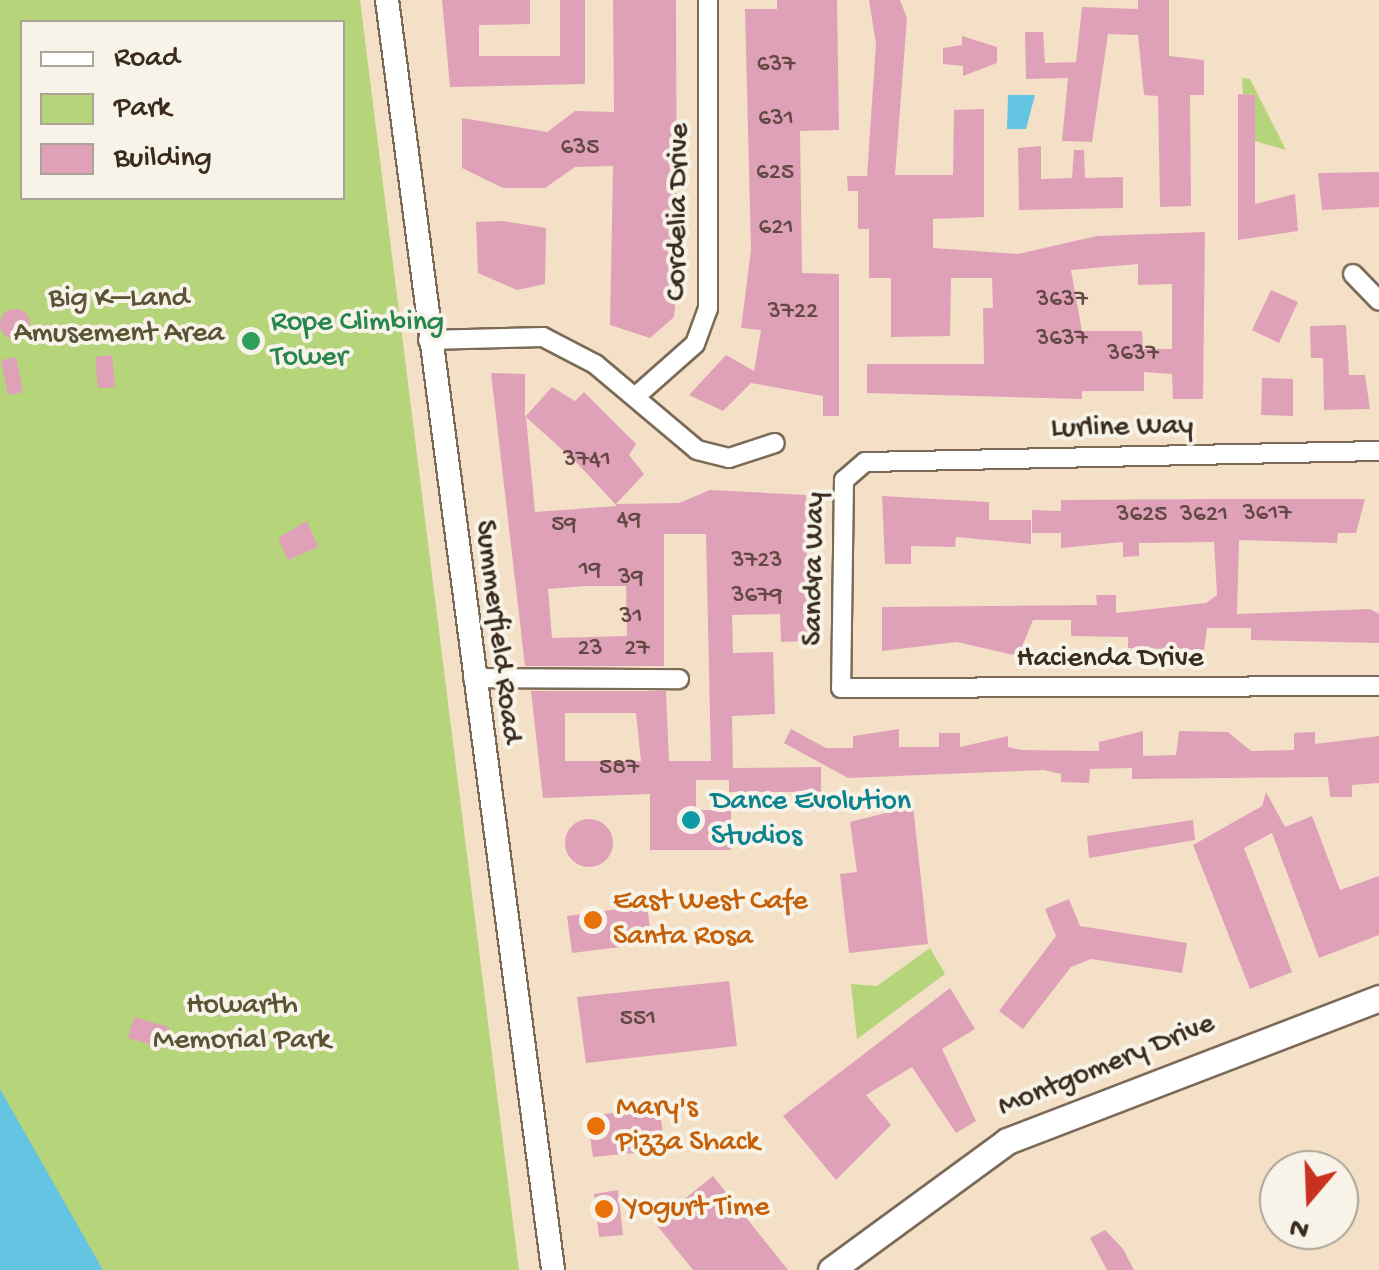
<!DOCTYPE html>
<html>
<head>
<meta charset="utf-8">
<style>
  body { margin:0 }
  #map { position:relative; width:1379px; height:1270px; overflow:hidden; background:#f4e0c6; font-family:"Gochi Hand",sans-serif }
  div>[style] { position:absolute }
  .green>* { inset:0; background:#b6d47a }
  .water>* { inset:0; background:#64c5e3 }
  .building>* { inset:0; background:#dfa1b8 }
  .round { border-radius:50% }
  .roads { filter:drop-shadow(2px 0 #7c6a59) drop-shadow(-2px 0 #7c6a59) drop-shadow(0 2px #7c6a59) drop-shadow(0 -2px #7c6a59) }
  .minor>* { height:18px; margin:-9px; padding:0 9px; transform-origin:9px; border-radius:9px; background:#fff }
  .tertiary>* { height:22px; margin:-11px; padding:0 11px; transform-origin:11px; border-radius:11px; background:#fff }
  .secondary>* { height:25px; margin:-12.5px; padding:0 12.5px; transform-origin:12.5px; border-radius:12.5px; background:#fff }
  .dots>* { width:28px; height:28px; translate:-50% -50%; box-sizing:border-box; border:5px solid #f7f3e8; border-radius:50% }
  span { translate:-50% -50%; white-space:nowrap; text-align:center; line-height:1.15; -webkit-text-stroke:8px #f7f3e8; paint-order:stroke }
  .number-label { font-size:25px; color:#644844 }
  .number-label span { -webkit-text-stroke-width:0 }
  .street-label { font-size:30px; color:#3b2a1e }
  .park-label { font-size:30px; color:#5a5435 }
  .leisure-label { font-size:30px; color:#27864d }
  .left { translate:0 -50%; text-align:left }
  .culture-label { font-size:30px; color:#0d838f }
  .food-label { font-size:30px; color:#c56008 }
  .legend { position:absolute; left:20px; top:20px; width:325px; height:180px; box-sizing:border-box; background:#f7f3e8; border:2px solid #aca397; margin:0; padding:12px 18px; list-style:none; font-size:30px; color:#3b2a1e }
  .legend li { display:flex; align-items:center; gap:20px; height:50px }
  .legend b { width:50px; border:2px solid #aca397 }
  .north { position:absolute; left:1259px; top:1150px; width:100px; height:100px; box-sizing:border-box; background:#f7f3e8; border:2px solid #aca397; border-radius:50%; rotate:199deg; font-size:28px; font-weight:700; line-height:40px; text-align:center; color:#3b2a1e }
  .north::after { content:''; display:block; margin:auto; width:35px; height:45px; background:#c8321e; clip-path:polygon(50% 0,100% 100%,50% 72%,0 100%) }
</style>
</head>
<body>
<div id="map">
  <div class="green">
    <i style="clip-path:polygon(evenodd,0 0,360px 0,519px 1270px,0 1270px,0 0,22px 22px,342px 22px,342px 198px,22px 198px,22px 22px)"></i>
    <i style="clip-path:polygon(1242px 78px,1250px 79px,1286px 150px,1255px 141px,1255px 95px,1243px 94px)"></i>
    <i style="clip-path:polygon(930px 948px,945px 974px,857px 1039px,851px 984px,877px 986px)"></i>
  </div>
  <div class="water">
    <i style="clip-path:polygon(1008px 95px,1035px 95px,1026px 129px,1007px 129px)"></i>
    <i style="clip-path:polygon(0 1089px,103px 1270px,0 1270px)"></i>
  </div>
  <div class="building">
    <i style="clip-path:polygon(442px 0,530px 0,530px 24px,479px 25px,479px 56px,560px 56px,560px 0,585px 0,585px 84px,450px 87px)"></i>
    <i style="clip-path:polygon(613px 0,676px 0,677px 288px,674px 317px,650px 338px,610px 325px,613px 166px,575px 167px,545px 188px,503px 188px,462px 168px,462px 118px,547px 132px,575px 111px,614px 112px)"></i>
    <i style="clip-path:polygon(777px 0,837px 0,839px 130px,800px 131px,802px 273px,839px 274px,839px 416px,823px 416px,823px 396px,751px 383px,723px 411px,689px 395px,726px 355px,754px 371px,761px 330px,741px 328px,751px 250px,745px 9px,777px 9px)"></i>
    <i style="clip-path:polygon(evenodd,869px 0,900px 0,907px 18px,895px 175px,953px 175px,954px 110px,984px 109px,984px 217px,933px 219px,933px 248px,1018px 254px,1097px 236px,1205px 232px,1203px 399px,1173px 399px,1172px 374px,1144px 372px,1144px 391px,1082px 391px,1082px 399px,867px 393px,867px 364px,984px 364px,983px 308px,993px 308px,992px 278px,951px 278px,950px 336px,891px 337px,891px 278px,869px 278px,869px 229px,858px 229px,858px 191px,848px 191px,847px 176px,867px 176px,876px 44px,869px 0,1138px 264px,1138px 285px,1172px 284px,1172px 349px,1143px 349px,1142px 331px,1082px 331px,1071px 270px,1138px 264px)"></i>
    <i style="clip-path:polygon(1138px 0,1169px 0,1169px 56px,1204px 60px,1204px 95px,1190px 95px,1191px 206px,1160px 207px,1158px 96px,1144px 95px,1138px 35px,1108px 34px,1092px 142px,1062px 141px,1068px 78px,1026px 79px,1025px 32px,1043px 32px,1045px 63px,1076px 62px,1082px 7px,1138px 9px)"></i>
    <i style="clip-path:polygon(962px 36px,997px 47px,997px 63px,963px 76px,963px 66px,943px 64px,943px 48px,962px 45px)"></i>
    <i style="clip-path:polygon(1238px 94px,1255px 95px,1255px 204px,1295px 194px,1298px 231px,1238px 240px)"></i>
    <i style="clip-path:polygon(1041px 146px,1041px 179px,1072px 178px,1074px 150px,1084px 150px,1085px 178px,1123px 177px,1123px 208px,1019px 210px,1018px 148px)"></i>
    <i style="clip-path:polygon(1379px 172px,1379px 207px,1322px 210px,1318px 173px)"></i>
    <i style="clip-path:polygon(503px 221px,546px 228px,545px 284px,517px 290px,478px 273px,476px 222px)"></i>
    <i style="clip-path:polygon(1271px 290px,1298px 302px,1279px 343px,1252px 330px)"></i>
    <i class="round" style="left:0;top:309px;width:30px;height:30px"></i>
    <i style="clip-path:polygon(1346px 325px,1349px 375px,1365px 375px,1370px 409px,1324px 410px,1323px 358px,1311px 358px,1310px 326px)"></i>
    <i style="clip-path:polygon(112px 355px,115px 387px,98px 388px,95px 357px)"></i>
    <i style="clip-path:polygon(16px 357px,23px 392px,8px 395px,1px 360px)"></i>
    <i style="clip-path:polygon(evenodd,491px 373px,525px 374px,525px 417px,552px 387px,575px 401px,584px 392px,636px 444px,629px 455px,644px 474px,616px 504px,679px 503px,710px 490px,806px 495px,808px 641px,781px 642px,780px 614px,732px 615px,733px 653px,773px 652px,775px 714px,732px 716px,733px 768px,821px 767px,821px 792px,729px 792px,729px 780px,696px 780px,696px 810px,731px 810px,731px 850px,650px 850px,650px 794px,543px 798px,531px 691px,666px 691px,669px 761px,711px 761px,706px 534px,664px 534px,664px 666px,525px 666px,491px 373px,526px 417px,578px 464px,617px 506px,535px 512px,526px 417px,491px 373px,585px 586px,626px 586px,627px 636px,552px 638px,548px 589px,585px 586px,491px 373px,565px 713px,636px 713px,641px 761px,565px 761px,565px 713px)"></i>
    <i style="clip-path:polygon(1262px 378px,1293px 379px,1293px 416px,1261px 415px)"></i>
    <i style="clip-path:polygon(882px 496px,989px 502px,989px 520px,1031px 520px,1031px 544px,956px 537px,955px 547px,911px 546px,911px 564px,885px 564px)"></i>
    <i style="clip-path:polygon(1216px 499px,1365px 499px,1356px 533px,1338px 533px,1337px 543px,1239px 540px,1237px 614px,1370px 609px,1379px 614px,1379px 643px,1251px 640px,1251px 628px,1207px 628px,1204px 650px,1128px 648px,1128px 637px,1071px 636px,1071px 620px,1033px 620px,1018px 656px,957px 642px,882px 651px,882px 607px,1097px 605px,1096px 595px,1116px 595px,1116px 613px,1206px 603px,1217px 595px,1214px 542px,1139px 543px,1139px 556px,1123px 557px,1123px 542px,1061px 548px,1061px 533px,1032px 533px,1032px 510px,1061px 511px,1061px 500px)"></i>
    <i style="clip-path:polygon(307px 521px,318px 547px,288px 560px,278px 538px)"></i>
    <i style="clip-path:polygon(791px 729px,826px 748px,853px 748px,853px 736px,899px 729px,899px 747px,939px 747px,939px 733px,960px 733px,960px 747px,1008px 736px,1008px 747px,1021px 750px,1099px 751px,1099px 742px,1143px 731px,1143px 756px,1176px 755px,1179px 731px,1228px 732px,1251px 751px,1294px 750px,1294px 733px,1315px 732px,1315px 744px,1379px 736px,1379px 783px,1352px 785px,1352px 797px,1330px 797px,1328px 777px,1132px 779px,1132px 768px,1090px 769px,1089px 783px,1061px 782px,1061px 774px,1044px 770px,848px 778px,784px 743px)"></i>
    <i style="clip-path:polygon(1266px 792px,1285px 827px,1312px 816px,1340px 890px,1379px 876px,1379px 935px,1319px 958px,1272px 833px,1244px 848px,1292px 972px,1250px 989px,1193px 845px,1262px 806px)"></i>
    <i style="clip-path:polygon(913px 806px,928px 944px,849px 953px,840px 874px,857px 872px,850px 822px)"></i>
    <i class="round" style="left:565px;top:819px;width:48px;height:48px"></i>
    <i style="clip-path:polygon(1193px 820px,1195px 840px,1089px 858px,1087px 836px)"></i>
    <i style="clip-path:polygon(1069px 899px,1080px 926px,1187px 943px,1182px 973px,1091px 959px,1071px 967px,1023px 1029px,999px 1011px,1056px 936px,1045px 909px)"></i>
    <i style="clip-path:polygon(647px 905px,652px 943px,572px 953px,567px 916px)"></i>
    <i style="clip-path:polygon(729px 981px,737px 1046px,586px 1063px,577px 997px)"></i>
    <i style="clip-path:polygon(950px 988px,975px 1029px,942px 1049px,976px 1121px,956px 1133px,912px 1067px,866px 1095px,891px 1125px,836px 1180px,783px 1116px)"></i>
    <i style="clip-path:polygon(134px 1017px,169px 1027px,163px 1048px,128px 1038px)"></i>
    <i style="clip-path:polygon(642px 1108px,660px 1113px,664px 1141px,655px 1151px,593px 1157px,587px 1117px)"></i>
    <i style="clip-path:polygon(713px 1176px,788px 1270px,693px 1270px,655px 1223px)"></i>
    <i style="clip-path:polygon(618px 1190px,623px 1235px,599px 1237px,594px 1194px)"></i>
    <i style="clip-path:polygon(1105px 1230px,1123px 1249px,1134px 1270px,1107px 1270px,1090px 1238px)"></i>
  </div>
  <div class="roads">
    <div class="minor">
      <i style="left:1353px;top:274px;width:37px;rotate:46deg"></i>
      <i style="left:428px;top:340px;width:115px;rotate:-1.5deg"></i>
      <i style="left:543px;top:337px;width:59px;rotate:27.4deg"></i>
      <i style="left:595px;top:364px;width:133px;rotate:40.1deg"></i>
      <i style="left:697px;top:450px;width:33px;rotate:14deg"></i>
      <i style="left:729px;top:458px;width:48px;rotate:-18.1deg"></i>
      <i style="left:635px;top:397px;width:80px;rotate:-41.5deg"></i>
      <i style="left:695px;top:344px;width:37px;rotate:-70deg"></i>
      <i style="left:708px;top:309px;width:309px;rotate:-90deg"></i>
      <i style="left:1379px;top:451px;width:514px;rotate:178.77deg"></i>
      <i style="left:865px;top:462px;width:28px;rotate:139deg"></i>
      <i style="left:844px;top:480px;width:208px;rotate:90.8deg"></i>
      <i style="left:841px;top:688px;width:538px;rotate:-0.21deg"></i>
      <i style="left:473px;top:678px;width:206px;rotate:0.3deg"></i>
    </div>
    <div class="tertiary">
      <i style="left:387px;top:0;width:1281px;rotate:82.55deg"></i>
    </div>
    <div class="secondary">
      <i style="left:831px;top:1270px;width:218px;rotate:-36.2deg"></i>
      <i style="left:1007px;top:1141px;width:399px;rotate:-21deg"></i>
    </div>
  </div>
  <div class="dots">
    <i style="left:251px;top:341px;background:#2e9e5b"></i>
    <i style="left:691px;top:820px;background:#0f9aa8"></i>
    <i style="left:593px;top:920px;background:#e8710a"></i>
    <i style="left:596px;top:1126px;background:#e8710a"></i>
    <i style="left:604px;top:1209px;background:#e8710a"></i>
  </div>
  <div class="number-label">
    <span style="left:776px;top:66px">637</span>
    <span style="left:776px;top:120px">631</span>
    <span style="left:580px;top:149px">635</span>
    <span style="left:775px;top:174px">625</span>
    <span style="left:776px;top:229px">621</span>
    <span style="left:1062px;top:301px">3637</span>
    <span style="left:793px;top:313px">3722</span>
    <span style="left:1062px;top:340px">3637</span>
    <span style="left:1133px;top:355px">3637</span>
    <span style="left:587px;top:461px">3741</span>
    <span style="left:1267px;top:515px">3617</span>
    <span style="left:1142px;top:516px">3625</span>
    <span style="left:1204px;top:516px">3621</span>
    <span style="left:629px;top:521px">49</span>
    <span style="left:564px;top:526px">59</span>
    <span style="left:757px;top:562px">3723</span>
    <span style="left:590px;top:571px">19</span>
    <span style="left:631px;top:579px">39</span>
    <span style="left:757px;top:597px">3679</span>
    <span style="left:631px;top:618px">31</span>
    <span style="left:590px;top:650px">23</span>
    <span style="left:637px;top:650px">27</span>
    <span style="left:619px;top:769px">587</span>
    <span style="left:638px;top:1020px">551</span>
  </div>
  <div class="street-label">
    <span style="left:680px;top:212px;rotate:-89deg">Cordelia Drive</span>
    <span style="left:1122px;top:429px;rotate:-1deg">Lurline Way</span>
    <span style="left:816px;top:569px;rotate:-89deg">Sandra Way</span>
    <span style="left:496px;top:632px;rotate:83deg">Summerfield Road</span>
    <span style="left:1110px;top:660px">Hacienda Drive</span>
    <span style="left:1107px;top:1067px;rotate:-22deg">Montgomery Drive</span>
  </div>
  <div class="park-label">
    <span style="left:119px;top:317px">Big K–Land<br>Amusement Area</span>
    <span style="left:242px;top:1024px">Howarth<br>Memorial Park</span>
  </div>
  <div class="leisure-label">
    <span class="left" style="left:271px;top:341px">Rope Climbing<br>Tower</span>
  </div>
  <div class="culture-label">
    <span class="left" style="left:711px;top:820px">Dance Evolution<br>Studios</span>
  </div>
  <div class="food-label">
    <span class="left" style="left:613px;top:920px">East West Cafe<br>Santa Rosa</span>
    <span class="left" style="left:616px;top:1126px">Mary's<br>Pizza Shack</span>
    <span class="left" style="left:624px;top:1209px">Yogurt Time</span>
  </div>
  <ul class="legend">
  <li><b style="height:12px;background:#fff"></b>Road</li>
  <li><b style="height:28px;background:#b6d47a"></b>Park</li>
  <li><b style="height:28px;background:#dfa1b8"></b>Building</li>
  </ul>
  <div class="north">N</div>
</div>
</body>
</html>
